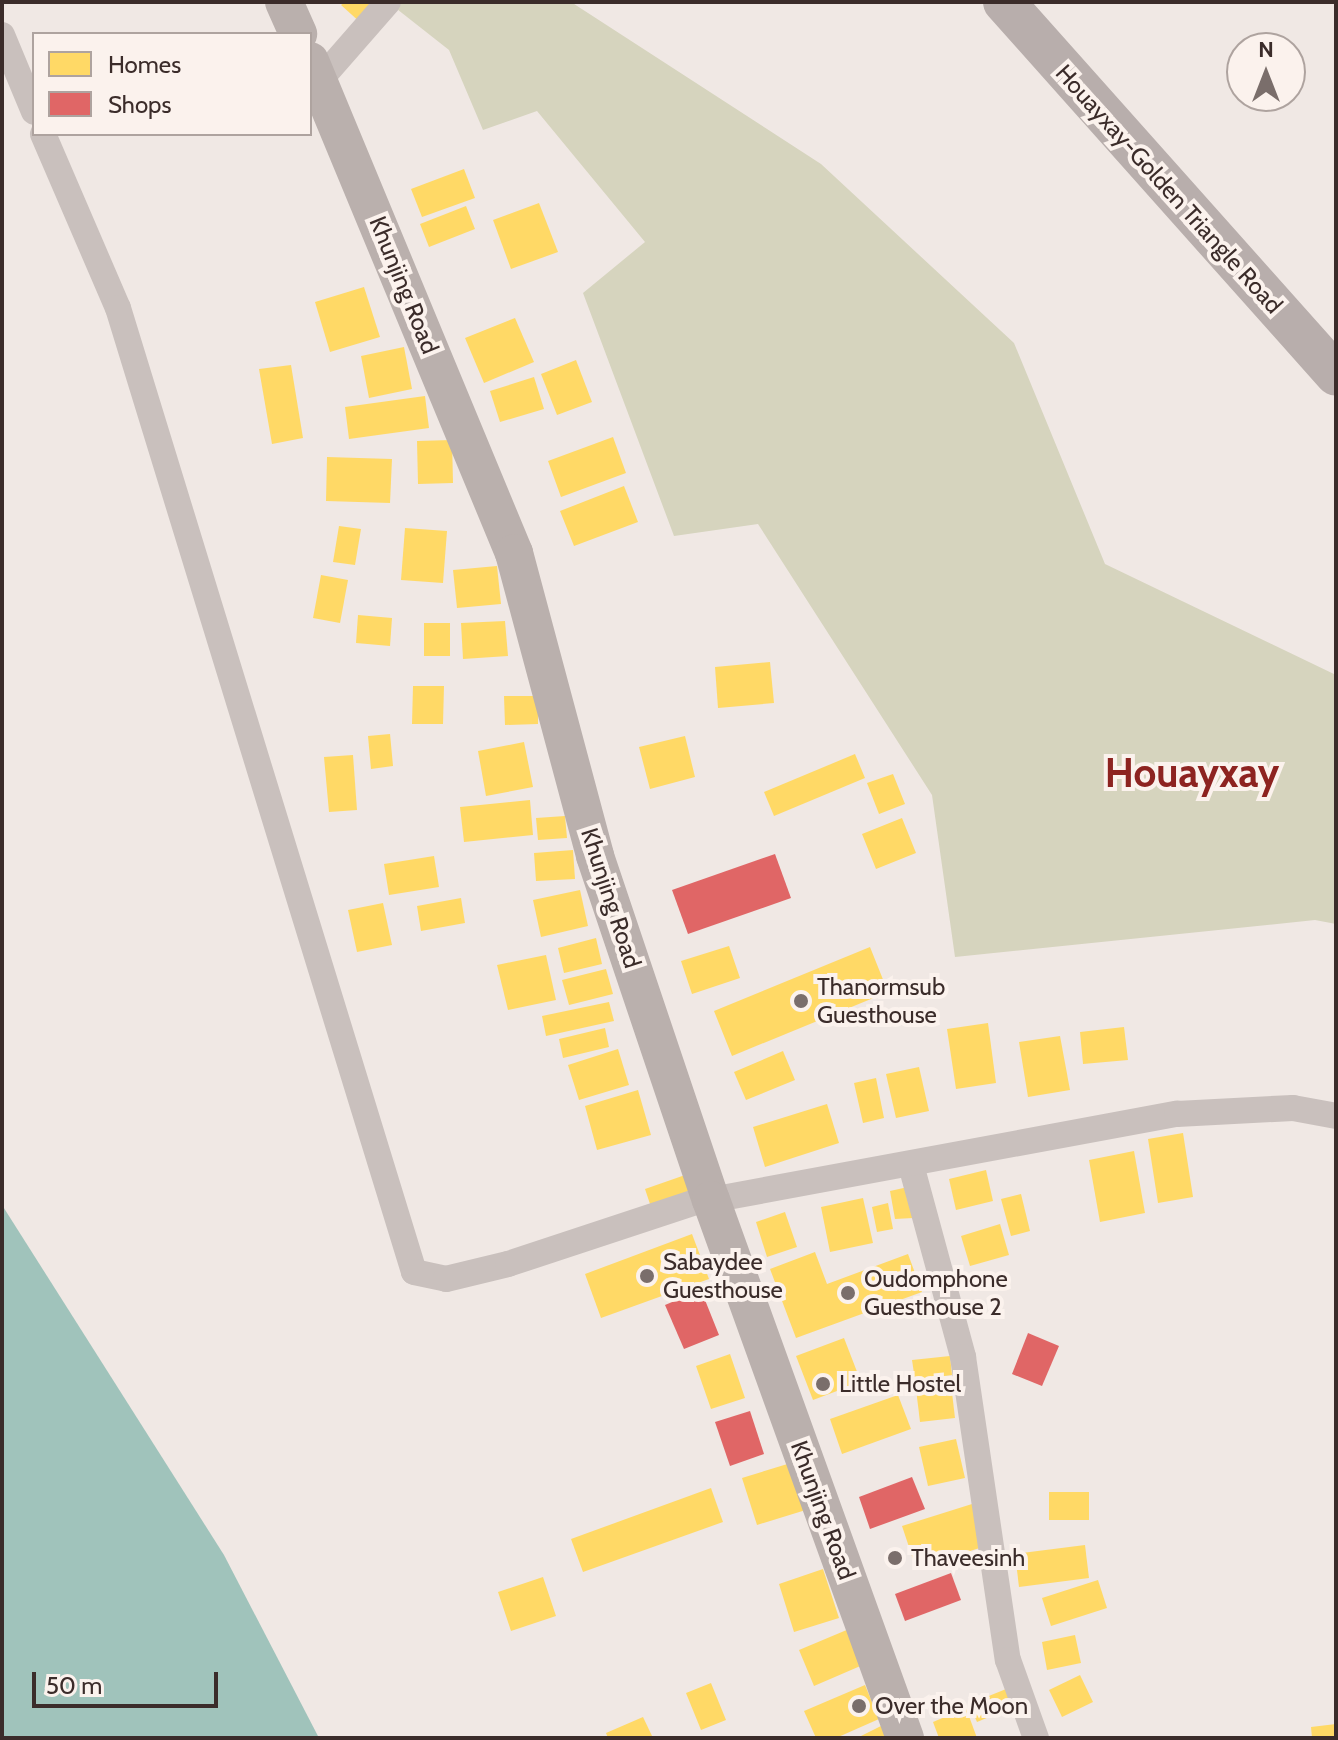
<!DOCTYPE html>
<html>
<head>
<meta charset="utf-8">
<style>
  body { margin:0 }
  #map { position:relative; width:1338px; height:1740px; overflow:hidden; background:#f0e8e4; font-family:Cabin,sans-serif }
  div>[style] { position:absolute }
  .green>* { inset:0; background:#d6d4be }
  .water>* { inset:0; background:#a0c3bb }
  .homes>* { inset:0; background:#ffd966 }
  .shops>* { inset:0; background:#e06666 }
  .street>* { height:26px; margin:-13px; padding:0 13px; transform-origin:13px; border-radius:13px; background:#c9c0bd }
  .secondary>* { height:38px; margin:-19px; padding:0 19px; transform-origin:19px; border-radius:19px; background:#bab0ad }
  .primary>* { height:42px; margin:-21px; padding:0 21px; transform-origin:21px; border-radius:21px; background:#b8aeac }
  .dots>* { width:22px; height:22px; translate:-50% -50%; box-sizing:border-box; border:4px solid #fbf2ed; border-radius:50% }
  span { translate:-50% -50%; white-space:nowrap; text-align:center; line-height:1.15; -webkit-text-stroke:8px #fbf2ed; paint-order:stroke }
  .street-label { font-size:24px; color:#3b2c2a }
  .poi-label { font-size:24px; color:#3b2c2a }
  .left { translate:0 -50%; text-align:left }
  .town-label { font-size:40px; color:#8d2320; font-weight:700 }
  .frame { position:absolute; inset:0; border:4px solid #3b2c2a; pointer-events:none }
  .legend { position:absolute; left:32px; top:32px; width:280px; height:104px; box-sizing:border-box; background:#fbf2ed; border:2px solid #aea39f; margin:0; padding:10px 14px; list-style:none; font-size:24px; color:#3b2c2a }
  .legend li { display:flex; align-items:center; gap:16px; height:40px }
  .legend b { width:40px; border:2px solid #aea39f }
  .north { position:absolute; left:1226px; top:32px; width:80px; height:80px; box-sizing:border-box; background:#fbf2ed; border:2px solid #aea39f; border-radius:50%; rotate:0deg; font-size:22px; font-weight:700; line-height:32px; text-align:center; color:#3b2c2a }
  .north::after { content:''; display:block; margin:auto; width:28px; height:36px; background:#7a6e6b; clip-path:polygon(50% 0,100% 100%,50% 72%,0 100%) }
  .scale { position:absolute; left:32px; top:1672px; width:186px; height:36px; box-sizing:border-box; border:4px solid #3b2c2a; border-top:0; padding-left:10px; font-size:24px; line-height:28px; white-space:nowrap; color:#3b2c2a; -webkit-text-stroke:6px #fbf2ed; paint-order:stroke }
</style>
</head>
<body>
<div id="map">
  <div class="green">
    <i style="clip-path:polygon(388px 2px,571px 2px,821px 164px,1014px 343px,1105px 564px,1336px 675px,1336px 924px,1315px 920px,955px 957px,932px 795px,758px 524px,674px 536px,583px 293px,645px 242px,537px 111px,483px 130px,449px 50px)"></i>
  </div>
  <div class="water">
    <i style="clip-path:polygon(2px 1205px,224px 1555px,319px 1738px,2px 1738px)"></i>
  </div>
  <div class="homes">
    <i style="clip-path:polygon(345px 2px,381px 2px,362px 24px,341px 5px)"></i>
    <i style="clip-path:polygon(464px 169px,475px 198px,422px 217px,411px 189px)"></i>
    <i style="clip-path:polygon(539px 203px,558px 252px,511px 269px,493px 220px)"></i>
    <i style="clip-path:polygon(466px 206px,475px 229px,429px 247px,420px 224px)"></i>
    <i style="clip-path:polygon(364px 287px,380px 337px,330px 352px,315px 302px)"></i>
    <i style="clip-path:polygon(515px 318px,534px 362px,484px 383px,465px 338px)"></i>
    <i style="clip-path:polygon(404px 347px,412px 389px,369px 398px,361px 356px)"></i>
    <i style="clip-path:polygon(576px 360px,592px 402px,557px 415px,541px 374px)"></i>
    <i style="clip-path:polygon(291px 365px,303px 438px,272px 444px,259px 369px)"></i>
    <i style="clip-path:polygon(534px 377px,544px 409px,500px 422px,490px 391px)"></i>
    <i style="clip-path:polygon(425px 396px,429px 428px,349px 439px,345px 407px)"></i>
    <i style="clip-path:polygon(613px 437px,626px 473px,561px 497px,548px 461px)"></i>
    <i style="clip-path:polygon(452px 440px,453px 483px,418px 484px,417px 441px)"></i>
    <i style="clip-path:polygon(327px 457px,392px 459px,390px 503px,326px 501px)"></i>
    <i style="clip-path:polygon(624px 486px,638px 522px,574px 546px,560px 511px)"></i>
    <i style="clip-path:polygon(339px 526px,361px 529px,355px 565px,333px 562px)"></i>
    <i style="clip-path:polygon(405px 528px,447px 531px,443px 583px,401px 580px)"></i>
    <i style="clip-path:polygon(497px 566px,501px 604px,457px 608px,453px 570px)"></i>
    <i style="clip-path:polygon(321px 575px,348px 580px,340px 623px,313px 618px)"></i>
    <i style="clip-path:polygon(358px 615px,392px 618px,390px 646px,356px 643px)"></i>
    <i style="clip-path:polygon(505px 621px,508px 656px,463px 659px,461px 623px)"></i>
    <i style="clip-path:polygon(424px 623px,450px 623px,450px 656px,424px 656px)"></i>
    <i style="clip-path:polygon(770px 662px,774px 703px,718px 708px,715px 667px)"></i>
    <i style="clip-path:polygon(413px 686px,444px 686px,443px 724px,412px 724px)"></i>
    <i style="clip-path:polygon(504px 696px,538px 696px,538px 724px,505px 725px)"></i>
    <i style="clip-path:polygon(390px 734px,393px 766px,371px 769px,368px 736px)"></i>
    <i style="clip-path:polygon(685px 736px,695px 777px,650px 789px,639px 747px)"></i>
    <i style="clip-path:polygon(524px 742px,533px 787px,486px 796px,478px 751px)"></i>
    <i style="clip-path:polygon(855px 754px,865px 778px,774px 816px,764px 792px)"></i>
    <i style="clip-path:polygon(353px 755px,357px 810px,329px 812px,324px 757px)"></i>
    <i style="clip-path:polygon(893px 774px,905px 804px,879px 814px,867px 783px)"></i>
    <i style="clip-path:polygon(530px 800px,533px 835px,464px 842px,460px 807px)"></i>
    <i style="clip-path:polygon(565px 816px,567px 838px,538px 840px,536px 818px)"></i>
    <i style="clip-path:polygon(902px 818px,916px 853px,876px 869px,862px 834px)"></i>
    <i style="clip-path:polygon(573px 850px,575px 879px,536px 881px,534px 853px)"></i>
    <i style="clip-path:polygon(434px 856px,439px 887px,389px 895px,384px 864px)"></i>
    <i style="clip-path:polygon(580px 890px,588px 926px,541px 937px,533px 900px)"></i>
    <i style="clip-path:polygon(461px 898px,465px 923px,421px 931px,417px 906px)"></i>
    <i style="clip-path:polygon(383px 903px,392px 945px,357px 952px,348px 910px)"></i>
    <i style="clip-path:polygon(596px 938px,602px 964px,564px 973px,558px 948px)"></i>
    <i style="clip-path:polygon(729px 946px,740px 978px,692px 994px,681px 961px)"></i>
    <i style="clip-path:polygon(870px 947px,888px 992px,732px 1056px,714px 1011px)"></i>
    <i style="clip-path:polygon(546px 955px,556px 1000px,508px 1010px,497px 965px)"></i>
    <i style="clip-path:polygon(606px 969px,613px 994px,569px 1005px,562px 980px)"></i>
    <i style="clip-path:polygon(609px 1002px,614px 1021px,546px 1036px,542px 1016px)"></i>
    <i style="clip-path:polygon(988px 1023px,996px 1083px,956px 1089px,947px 1029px)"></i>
    <i style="clip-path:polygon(1124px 1027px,1128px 1060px,1083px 1064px,1080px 1032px)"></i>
    <i style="clip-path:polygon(605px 1028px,609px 1047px,563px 1058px,559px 1039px)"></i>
    <i style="clip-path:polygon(1060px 1036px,1070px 1090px,1028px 1097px,1019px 1042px)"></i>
    <i style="clip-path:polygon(618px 1049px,629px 1085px,579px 1100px,568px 1065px)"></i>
    <i style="clip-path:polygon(783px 1051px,795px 1080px,746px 1100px,734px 1072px)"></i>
    <i style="clip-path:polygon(919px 1067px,929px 1111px,896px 1118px,886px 1074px)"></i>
    <i style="clip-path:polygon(876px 1078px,884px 1118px,863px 1123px,854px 1083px)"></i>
    <i style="clip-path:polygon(638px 1090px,651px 1135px,597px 1150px,585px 1106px)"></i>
    <i style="clip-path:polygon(827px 1104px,839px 1143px,765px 1167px,753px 1127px)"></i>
    <i style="clip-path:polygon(1183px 1133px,1193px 1197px,1158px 1203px,1148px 1139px)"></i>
    <i style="clip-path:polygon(1134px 1151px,1145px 1213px,1100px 1222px,1089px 1160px)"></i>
    <i style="clip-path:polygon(986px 1170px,993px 1201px,956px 1210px,949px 1179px)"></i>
    <i style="clip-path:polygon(688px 1174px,697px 1198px,653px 1213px,645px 1189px)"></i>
    <i style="clip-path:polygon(908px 1187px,913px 1218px,895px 1219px,890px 1191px)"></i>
    <i style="clip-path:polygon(1021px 1194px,1030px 1231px,1011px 1236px,1001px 1199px)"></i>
    <i style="clip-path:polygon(863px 1198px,873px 1243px,830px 1252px,821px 1207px)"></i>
    <i style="clip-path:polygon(888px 1203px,893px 1229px,877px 1232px,872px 1207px)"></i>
    <i style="clip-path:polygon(785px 1212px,797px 1247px,767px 1257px,756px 1222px)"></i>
    <i style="clip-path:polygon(1000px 1224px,1009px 1255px,970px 1266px,961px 1236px)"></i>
    <i style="clip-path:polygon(692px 1234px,709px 1279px,601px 1318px,585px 1274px)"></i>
    <i style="clip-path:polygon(815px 1252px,827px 1284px,908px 1254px,922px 1292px,796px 1338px,770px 1269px)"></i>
    <i style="clip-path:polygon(844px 1338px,861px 1382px,813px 1400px,796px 1356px)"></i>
    <i style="clip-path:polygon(730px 1354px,745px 1398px,711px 1409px,696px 1366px)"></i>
    <i style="clip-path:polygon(950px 1356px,952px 1375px,915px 1380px,912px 1360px)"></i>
    <i style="clip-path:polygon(951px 1384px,955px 1418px,920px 1422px,916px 1389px)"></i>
    <i style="clip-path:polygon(898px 1395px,911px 1429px,842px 1454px,830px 1419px)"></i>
    <i style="clip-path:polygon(956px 1439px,965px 1478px,928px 1486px,919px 1447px)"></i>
    <i style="clip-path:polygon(794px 1462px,809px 1509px,757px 1525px,742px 1478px)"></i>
    <i style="clip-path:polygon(711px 1488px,723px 1522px,583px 1572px,571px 1539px)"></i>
    <i style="clip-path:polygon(1049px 1492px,1089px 1492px,1089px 1520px,1049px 1520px)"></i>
    <i style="clip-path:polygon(972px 1504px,986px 1546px,916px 1568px,902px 1526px)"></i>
    <i style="clip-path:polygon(1085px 1545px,1089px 1578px,1019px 1587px,1015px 1554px)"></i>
    <i style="clip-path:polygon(823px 1569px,839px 1618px,794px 1632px,779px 1584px)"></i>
    <i style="clip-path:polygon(543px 1577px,556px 1616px,511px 1631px,498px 1592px)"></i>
    <i style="clip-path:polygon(1098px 1580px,1107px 1608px,1051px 1626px,1042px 1598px)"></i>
    <i style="clip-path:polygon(849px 1629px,865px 1664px,814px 1686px,799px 1650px)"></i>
    <i style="clip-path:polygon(1075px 1635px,1081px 1663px,1047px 1670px,1042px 1642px)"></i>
    <i style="clip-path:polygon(1080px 1675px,1093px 1702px,1062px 1717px,1049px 1690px)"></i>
    <i style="clip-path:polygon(711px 1683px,726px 1720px,701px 1730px,686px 1693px)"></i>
    <i style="clip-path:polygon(865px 1685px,879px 1719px,836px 1738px,816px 1738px,804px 1711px)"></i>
    <i style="clip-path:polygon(1016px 1685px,1023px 1703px,977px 1722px,969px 1704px)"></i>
    <i style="clip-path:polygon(966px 1708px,977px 1738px,939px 1738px,933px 1722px)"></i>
    <i style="clip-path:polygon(643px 1717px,653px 1738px,608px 1738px,606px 1733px)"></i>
    <i style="clip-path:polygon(1336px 1724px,1336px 1738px,1312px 1738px,1311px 1727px)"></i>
    <i style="clip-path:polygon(883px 1725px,889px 1738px,857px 1738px)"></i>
  </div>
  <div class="shops">
    <i style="clip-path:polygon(775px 854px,791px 898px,688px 934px,672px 890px)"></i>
    <i style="clip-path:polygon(701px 1290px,719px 1335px,684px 1349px,665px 1305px)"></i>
    <i style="clip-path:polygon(1028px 1333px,1059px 1346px,1042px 1386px,1012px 1374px)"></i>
    <i style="clip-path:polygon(750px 1411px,764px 1454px,730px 1466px,715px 1422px)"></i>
    <i style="clip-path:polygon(912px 1477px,925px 1509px,870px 1529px,859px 1497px)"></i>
    <i style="clip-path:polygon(951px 1573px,961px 1600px,905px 1621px,895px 1594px)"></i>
  </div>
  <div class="street">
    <i style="left:2px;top:35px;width:83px;rotate:67.4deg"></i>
    <i style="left:319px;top:81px;width:105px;rotate:-48.9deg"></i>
    <i style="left:43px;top:134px;width:189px;rotate:66.7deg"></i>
    <i style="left:118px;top:308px;width:1008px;rotate:72.93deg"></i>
    <i style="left:414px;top:1272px;width:33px;rotate:12deg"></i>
    <i style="left:446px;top:1279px;width:64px;rotate:-13.6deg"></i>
    <i style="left:508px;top:1264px;width:214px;rotate:-18.3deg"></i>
    <i style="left:911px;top:1165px;width:199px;rotate:74.8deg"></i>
    <i style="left:963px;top:1357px;width:306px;rotate:81.6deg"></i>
    <i style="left:1008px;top:1660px;width:83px;rotate:70.3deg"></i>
    <i style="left:711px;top:1200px;width:474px;rotate:-10.5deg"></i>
    <i style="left:1177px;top:1114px;width:116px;rotate:-3deg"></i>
    <i style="left:1293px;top:1108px;width:44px;rotate:10.5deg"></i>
  </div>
  <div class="secondary">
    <i style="left:284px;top:2px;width:35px;rotate:66deg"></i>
    <i style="left:310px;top:61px;width:533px;rotate:67.48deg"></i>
    <i style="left:514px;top:553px;width:314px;rotate:75deg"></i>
    <i style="left:595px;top:856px;width:363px;rotate:71.4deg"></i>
    <i style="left:711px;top:1200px;width:572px;rotate:70.17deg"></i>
  </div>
  <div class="primary">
    <i style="left:1004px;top:2px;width:499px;rotate:48.3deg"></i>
  </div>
  <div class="dots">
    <i style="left:801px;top:1001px;background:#7a6e6b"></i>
    <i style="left:647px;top:1276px;background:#7a6e6b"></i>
    <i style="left:848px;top:1293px;background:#7a6e6b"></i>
    <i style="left:823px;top:1384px;background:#7a6e6b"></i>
    <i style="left:895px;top:1558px;background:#7a6e6b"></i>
    <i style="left:859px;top:1706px;background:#7a6e6b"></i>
  </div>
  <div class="street-label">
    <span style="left:1169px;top:189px;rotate:48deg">Houayxay-Golden Triangle Road</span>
    <span style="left:404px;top:285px;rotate:68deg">Khunjing Road</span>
    <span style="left:611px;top:898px;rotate:72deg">Khunjing Road</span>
    <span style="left:823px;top:1510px;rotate:70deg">Khunjing Road</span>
  </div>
  <div class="poi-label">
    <span class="left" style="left:817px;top:1001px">Thanormsub<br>Guesthouse</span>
    <span class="left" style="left:663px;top:1276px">Sabaydee<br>Guesthouse</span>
    <span class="left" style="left:864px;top:1293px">Oudomphone<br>Guesthouse 2</span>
    <span class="left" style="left:839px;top:1384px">Little Hostel</span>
    <span class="left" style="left:911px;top:1558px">Thaveesinh</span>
    <span class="left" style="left:875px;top:1706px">Over the Moon</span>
  </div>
  <div class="town-label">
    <span style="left:1192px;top:773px">Houayxay</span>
  </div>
  <div class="frame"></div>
  <ul class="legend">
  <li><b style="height:22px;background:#ffd966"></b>Homes</li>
  <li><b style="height:22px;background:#e06666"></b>Shops</li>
  </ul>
  <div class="north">N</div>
  <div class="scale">50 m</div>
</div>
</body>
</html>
